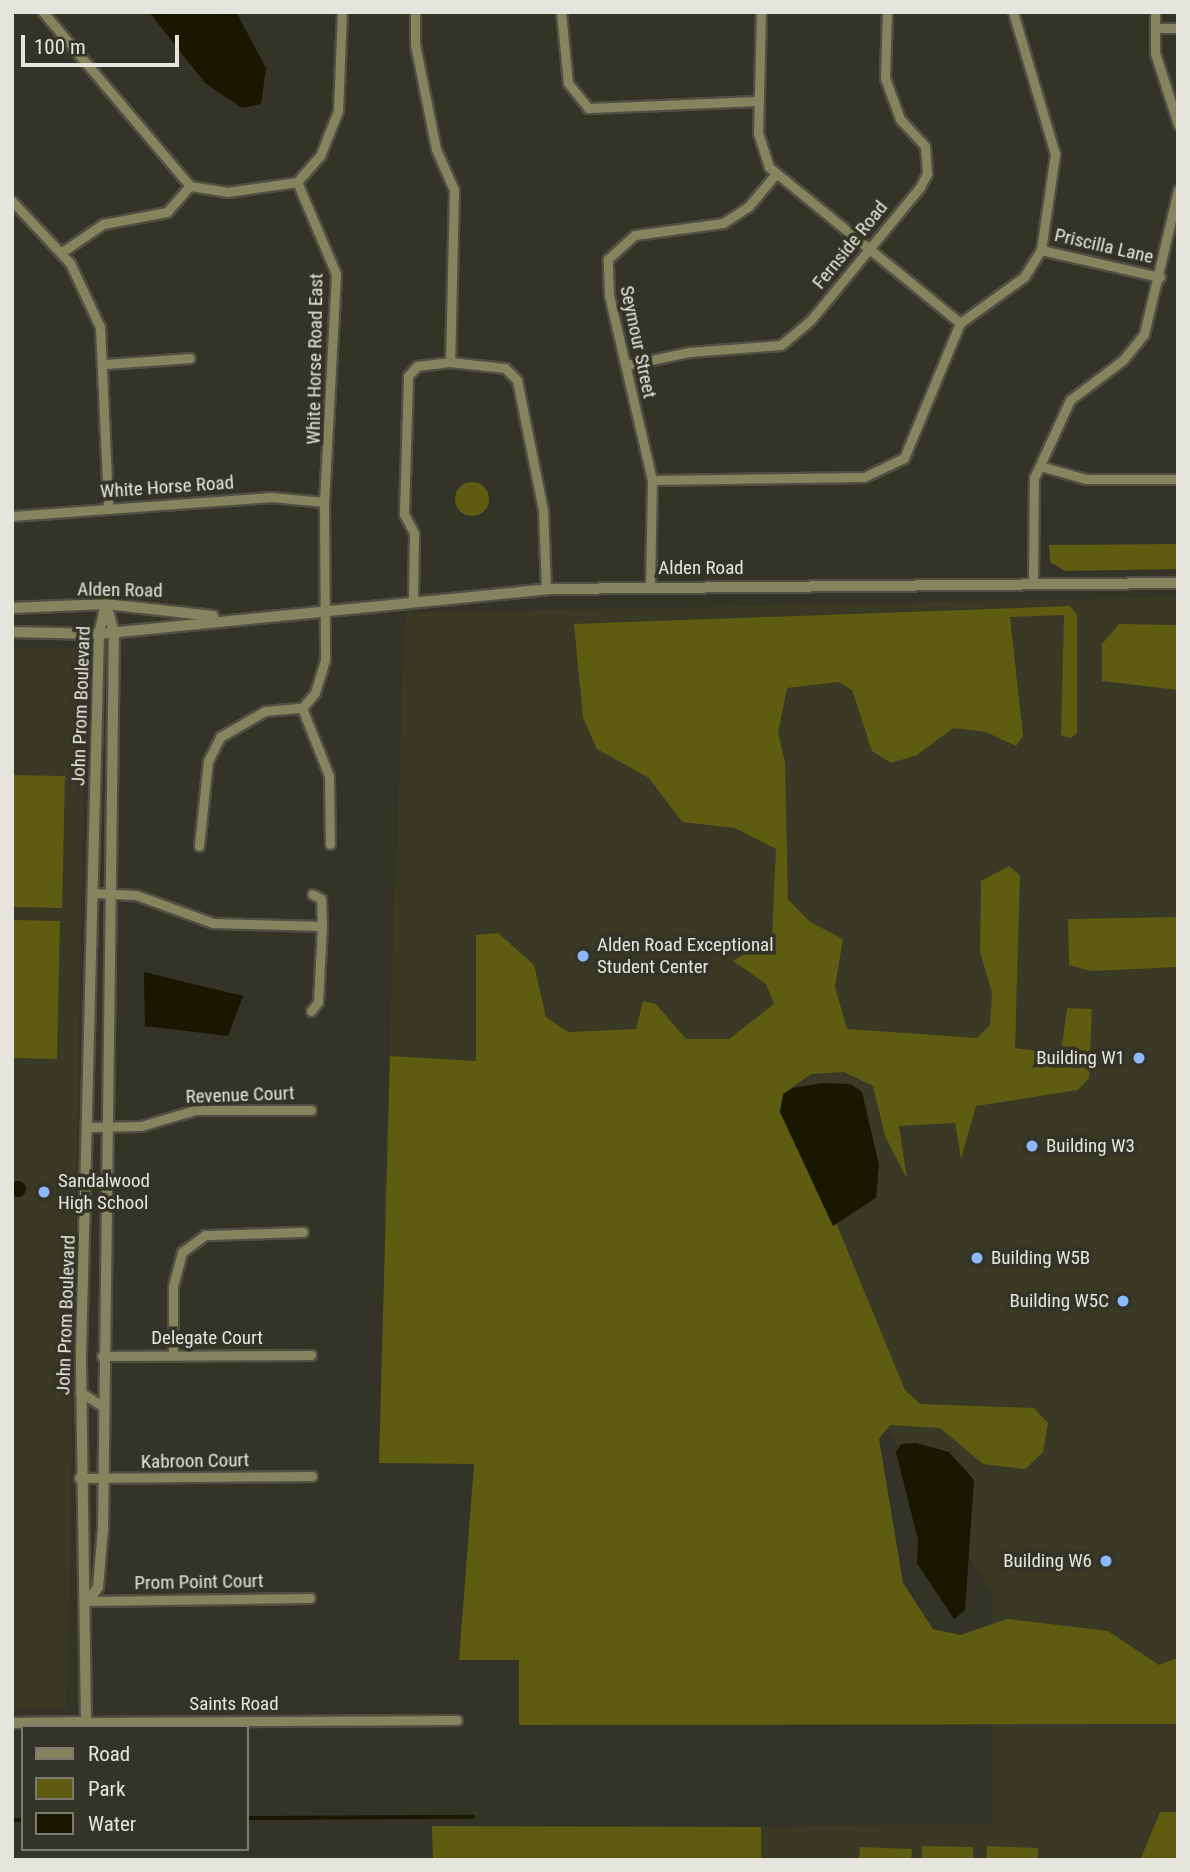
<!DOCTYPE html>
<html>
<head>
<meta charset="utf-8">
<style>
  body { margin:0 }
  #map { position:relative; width:1190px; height:1872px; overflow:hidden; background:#333327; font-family:"Roboto Condensed",sans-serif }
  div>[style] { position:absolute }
  .built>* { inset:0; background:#393926 }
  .green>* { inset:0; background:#5d5c11 }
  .round { border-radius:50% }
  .water>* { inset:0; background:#181700 }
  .stream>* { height:3.5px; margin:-1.75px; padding:0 1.75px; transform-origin:1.75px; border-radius:1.75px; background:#181700 }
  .roads { filter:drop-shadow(2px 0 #4f4f44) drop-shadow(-2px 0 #4f4f44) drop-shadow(0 2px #4f4f44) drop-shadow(0 -2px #4f4f44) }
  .minor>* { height:9px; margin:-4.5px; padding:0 4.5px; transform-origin:4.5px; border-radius:4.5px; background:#84855e }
  .tertiary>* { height:10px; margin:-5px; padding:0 5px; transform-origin:5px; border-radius:5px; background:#84855e }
  .dots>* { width:19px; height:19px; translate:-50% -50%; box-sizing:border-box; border:4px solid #333327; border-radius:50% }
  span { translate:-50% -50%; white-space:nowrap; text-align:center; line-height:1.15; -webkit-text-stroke:7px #333327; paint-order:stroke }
  .street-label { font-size:19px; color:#e5e5dd }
  .poi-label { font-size:19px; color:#e5e5dd }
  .left { translate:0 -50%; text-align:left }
  .right { translate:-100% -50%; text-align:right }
  .frame { position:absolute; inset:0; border:14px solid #e5e5dd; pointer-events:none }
  .legend { position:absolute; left:21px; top:1725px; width:228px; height:126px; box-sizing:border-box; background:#333327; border:2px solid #7a7a70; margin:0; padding:9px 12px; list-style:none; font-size:21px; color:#e5e5dd }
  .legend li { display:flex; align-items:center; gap:14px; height:35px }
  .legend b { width:35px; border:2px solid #7a7a70 }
  .scale { position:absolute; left:21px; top:35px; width:158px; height:32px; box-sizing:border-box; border:4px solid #e5e5dd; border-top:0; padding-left:9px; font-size:21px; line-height:24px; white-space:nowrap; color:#e5e5dd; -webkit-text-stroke:5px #333327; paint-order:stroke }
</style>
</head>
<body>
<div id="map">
  <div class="built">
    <i style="clip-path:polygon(1178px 597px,1178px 1860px,761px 1860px,761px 1827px,992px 1823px,992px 1593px,763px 1239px,383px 1223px,405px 613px)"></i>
    <i style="clip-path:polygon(86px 647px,67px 1709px,12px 1709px,12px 649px)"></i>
  </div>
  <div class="green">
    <i class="round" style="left:455px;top:482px;width:34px;height:34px"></i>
    <i style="clip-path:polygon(1178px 544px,1178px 569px,1065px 571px,1050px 562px,1049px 545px)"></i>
    <i style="clip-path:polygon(1070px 606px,1077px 615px,1077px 733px,1071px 738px,1061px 735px,1064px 615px,1010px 617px,1023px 736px,1016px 746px,986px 732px,953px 728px,917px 755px,891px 763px,872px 751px,852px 690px,839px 682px,787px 688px,778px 733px,785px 763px,788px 899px,810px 922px,843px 939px,835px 987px,847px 1029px,977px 1038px,990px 1025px,992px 993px,980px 952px,981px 881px,1009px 866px,1020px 875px,1015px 1048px,1061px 1054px,1067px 1008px,1092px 1009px,1089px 1078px,1078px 1090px,976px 1106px,961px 1159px,955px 1123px,899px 1126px,907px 1179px,885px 1136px,873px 1086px,844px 1072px,811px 1074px,783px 1094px,905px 1390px,920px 1404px,1034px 1408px,1048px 1423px,1043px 1452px,1025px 1469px,983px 1464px,940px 1428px,890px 1425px,879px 1439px,903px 1583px,933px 1629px,960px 1635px,1007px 1619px,1108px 1631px,1159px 1665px,1178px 1658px,1178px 1724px,519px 1725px,519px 1660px,459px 1660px,474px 1464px,379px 1463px,390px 1056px,476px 1061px,476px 935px,498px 933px,534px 965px,546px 1017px,568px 1032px,636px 1029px,643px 1001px,656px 1004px,686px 1039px,729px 1039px,774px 1004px,766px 984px,733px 961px,772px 937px,776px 849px,735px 828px,682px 822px,649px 778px,597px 749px,583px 718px,574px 624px)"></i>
    <i style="clip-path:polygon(1119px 624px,1178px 625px,1178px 690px,1102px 681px,1102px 644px)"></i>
    <i style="clip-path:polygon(12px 775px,65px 776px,62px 908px,12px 907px)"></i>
    <i style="clip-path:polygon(1178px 917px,1178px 967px,1091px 971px,1069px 965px,1068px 919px)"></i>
    <i style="clip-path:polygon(12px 920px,60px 921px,57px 1059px,12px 1058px)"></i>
    <i style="clip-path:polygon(1160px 1812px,1178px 1812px,1178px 1860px,1140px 1860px)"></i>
    <i style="clip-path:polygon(432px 1826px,761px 1827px,761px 1860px,433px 1860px)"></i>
    <i style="clip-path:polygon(922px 1846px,973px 1847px,973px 1860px,922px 1860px)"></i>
    <i style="clip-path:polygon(987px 1846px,1038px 1848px,1037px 1860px,986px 1860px)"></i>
    <i style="clip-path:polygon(860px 1847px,912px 1849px,911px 1860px,859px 1860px)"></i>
  </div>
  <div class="water">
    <i style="clip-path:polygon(149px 12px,236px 12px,266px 68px,261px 104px,242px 108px,205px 83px)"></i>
    <i style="clip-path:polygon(144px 972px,243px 996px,228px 1036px,145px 1026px)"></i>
    <i style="clip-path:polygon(824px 1083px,850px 1084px,862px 1092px,879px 1165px,876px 1198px,833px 1226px,780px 1112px,783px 1094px,793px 1088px)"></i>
    <i class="round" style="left:10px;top:1181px;width:16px;height:16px"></i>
    <i style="clip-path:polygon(916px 1443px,949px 1452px,974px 1480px,965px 1610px,954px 1619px,917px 1563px,918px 1540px,896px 1452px,901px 1444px)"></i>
  </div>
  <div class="stream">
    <i style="left:247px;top:1818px;width:226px;rotate:-0.3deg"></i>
    <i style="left:12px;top:1820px;width:11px"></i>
  </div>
  <div class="roads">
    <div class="minor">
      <i style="left:43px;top:12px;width:228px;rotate:49.8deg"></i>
      <i style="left:190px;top:186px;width:37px;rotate:9deg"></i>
      <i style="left:227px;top:192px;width:71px;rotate:-8.1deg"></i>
      <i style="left:297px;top:182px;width:35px;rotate:-49deg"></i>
      <i style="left:320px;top:156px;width:48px;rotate:-68.2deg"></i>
      <i style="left:338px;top:111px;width:99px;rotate:-87.7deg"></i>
      <i style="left:415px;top:12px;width:32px;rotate:90deg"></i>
      <i style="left:415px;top:44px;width:107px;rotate:78.7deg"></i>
      <i style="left:436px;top:149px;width:45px;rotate:66.3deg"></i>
      <i style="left:454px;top:190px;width:172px;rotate:91.3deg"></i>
      <i style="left:561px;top:12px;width:71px;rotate:84.4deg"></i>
      <i style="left:568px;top:83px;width:32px;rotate:51deg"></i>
      <i style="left:588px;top:108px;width:170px;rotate:-2.4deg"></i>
      <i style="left:761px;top:12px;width:121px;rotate:91.4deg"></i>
      <i style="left:758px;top:133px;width:36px;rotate:72deg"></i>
      <i style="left:769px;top:167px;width:247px;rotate:39.2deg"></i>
      <i style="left:1155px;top:12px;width:41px;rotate:90deg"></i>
      <i style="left:1155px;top:53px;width:75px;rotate:72.1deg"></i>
      <i style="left:1155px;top:28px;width:23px"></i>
      <i style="left:297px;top:182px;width:100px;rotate:67deg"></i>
      <i style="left:336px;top:274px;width:228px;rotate:93deg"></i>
      <i style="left:324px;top:502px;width:158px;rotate:89.6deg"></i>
      <i style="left:325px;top:660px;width:34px;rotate:107deg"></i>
      <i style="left:315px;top:693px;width:20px;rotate:131deg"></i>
      <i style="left:12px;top:201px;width:85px;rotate:46.9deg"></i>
      <i style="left:70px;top:263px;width:71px;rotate:64.9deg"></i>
      <i style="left:100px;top:327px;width:179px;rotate:87.4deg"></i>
      <i style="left:1041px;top:250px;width:122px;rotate:12.8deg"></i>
      <i style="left:62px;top:252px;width:50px;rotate:-34.3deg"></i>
      <i style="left:103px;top:224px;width:65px;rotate:-10.6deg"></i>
      <i style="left:167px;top:212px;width:35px;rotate:-49deg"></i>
      <i style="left:107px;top:364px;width:83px;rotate:-4.1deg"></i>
      <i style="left:627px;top:365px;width:63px;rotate:-11.8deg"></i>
      <i style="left:689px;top:352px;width:92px;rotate:-4.4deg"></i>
      <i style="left:781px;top:345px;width:38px;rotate:-40deg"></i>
      <i style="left:810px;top:321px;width:173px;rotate:-50.6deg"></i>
      <i style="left:920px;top:187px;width:15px;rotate:-62deg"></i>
      <i style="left:927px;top:174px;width:28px;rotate:-94deg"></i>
      <i style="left:925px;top:146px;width:37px;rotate:-133deg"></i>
      <i style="left:900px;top:119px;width:44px;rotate:-110.1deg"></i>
      <i style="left:885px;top:78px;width:66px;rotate:-88.3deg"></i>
      <i style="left:1040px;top:466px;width:48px;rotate:15.8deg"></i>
      <i style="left:1086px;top:479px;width:92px"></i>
      <i style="left:652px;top:480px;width:212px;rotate:-0.8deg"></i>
      <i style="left:864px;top:477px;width:44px;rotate:-25.4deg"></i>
      <i style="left:904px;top:458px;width:146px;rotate:-67.5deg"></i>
      <i style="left:960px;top:323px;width:79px;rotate:-35.7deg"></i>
      <i style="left:1024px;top:277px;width:32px;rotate:-58deg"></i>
      <i style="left:1041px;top:250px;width:97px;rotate:-81.7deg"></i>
      <i style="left:1055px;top:154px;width:148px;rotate:-106.5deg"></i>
      <i style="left:12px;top:516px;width:260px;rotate:-4.2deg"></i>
      <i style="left:271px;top:497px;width:53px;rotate:5.4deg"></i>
      <i style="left:1033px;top:584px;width:106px;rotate:-89.5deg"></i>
      <i style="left:1034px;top:478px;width:86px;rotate:-65.2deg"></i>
      <i style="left:1070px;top:400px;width:66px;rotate:-37deg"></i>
      <i style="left:1123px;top:360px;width:33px;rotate:-51deg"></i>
      <i style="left:1144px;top:334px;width:148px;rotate:-76.7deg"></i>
      <i style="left:650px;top:586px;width:106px;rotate:-88.9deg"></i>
      <i style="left:652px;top:480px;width:190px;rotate:-103.1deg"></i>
      <i style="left:609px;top:295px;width:36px;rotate:-92deg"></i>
      <i style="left:608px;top:259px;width:36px;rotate:-42deg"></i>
      <i style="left:635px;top:235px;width:89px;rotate:-7.8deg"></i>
      <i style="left:723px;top:223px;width:30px;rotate:-33deg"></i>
      <i style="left:748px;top:207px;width:42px;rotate:-49.8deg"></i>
      <i style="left:413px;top:599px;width:66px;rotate:-89.1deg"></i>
      <i style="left:414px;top:533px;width:21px;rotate:-118deg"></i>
      <i style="left:404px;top:514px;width:138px;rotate:-88.3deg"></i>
      <i style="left:408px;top:376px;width:13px;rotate:-48deg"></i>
      <i style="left:417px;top:366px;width:33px;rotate:-7deg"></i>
      <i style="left:450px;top:362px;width:55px;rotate:6.2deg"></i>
      <i style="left:505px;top:368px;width:17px;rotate:45deg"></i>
      <i style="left:517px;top:380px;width:133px;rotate:78.7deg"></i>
      <i style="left:543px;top:510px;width:79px;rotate:87.8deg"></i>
      <i style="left:302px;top:708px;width:73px;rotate:68.3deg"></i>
      <i style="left:329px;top:776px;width:68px;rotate:89.2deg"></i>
      <i style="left:199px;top:846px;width:85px;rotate:-84deg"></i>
      <i style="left:208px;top:761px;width:27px;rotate:-63deg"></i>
      <i style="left:220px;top:737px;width:52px;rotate:-30deg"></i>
      <i style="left:265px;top:711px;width:37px;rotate:-5deg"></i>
      <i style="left:93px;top:893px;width:43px;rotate:2.7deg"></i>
      <i style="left:136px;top:895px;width:82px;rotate:20deg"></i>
      <i style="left:213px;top:923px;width:109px;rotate:1.6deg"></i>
      <i style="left:311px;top:1011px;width:11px;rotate:-52deg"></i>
      <i style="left:318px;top:1002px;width:76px;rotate:-87deg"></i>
      <i style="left:322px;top:926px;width:27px;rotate:-92deg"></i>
      <i style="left:321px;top:899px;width:10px;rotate:-151deg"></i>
      <i style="left:88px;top:1127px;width:53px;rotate:-1.1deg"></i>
      <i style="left:141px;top:1126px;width:56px;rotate:-16.5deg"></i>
      <i style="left:195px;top:1110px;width:116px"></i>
      <i style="left:173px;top:1355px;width:69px;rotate:-90deg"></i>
      <i style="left:173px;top:1286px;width:35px;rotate:-75deg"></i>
      <i style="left:182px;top:1252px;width:29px;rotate:-36deg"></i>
      <i style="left:205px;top:1235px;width:98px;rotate:-1.8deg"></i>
      <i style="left:102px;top:1356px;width:209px;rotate:-0.3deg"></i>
      <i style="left:80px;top:1392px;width:26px;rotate:32deg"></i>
      <i style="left:79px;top:1478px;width:233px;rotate:-0.5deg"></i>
      <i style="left:88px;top:1601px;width:222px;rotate:-0.8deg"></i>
      <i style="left:86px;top:1722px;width:371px;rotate:-0.3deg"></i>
    </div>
    <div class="tertiary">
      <i style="left:12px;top:608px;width:94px;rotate:-2.4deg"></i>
      <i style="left:106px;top:604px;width:108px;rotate:6.4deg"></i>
      <i style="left:12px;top:632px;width:87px;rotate:1.3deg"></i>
      <i style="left:99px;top:634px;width:449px;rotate:-5.7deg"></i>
      <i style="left:546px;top:589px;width:632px;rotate:-0.54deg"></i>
      <i style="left:88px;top:1601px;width:17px;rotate:-54deg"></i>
      <i style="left:98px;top:1587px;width:58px;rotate:-85.1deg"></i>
      <i style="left:103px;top:1529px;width:897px;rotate:-89.3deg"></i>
      <i style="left:114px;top:632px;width:26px;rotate:-106deg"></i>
      <i style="left:12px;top:1723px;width:74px;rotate:-0.8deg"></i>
      <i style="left:86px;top:1722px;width:368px;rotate:-90.8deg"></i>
      <i style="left:81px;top:1354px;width:720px;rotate:-88.57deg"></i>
      <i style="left:99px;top:634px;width:31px;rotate:-77deg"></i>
    </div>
  </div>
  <div class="dots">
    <i style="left:583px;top:956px;background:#8db9fc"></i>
    <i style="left:1139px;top:1058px;background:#8db9fc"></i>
    <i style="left:1032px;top:1146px;background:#8db9fc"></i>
    <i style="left:44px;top:1192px;background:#8db9fc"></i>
    <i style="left:977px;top:1258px;background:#8db9fc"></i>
    <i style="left:1123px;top:1301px;background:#8db9fc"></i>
    <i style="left:1106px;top:1561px;background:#8db9fc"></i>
  </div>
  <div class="street-label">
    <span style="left:850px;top:245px;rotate:-51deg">Fernside Road</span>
    <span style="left:1104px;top:246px;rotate:13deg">Priscilla Lane</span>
    <span style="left:638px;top:342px;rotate:78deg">Seymour Street</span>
    <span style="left:315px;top:359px;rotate:-89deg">White Horse Road East</span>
    <span style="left:167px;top:487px;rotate:-4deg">White Horse Road</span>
    <span style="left:701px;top:568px">Alden Road</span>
    <span style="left:120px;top:590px;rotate:1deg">Alden Road</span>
    <span style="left:81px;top:706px;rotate:-88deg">John Prom Boulevard</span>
    <span style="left:240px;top:1095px;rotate:-2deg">Revenue Court</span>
    <span style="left:66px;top:1315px;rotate:-88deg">John Prom Boulevard</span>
    <span style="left:207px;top:1338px">Delegate Court</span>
    <span style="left:195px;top:1461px;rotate:-1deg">Kabroon Court</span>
    <span style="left:199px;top:1582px;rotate:-1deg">Prom Point Court</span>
    <span style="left:234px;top:1704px">Saints Road</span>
  </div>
  <div class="poi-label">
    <span class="left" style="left:597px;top:956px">Alden Road Exceptional<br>Student Center</span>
    <span class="right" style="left:1125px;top:1058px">Building W1</span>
    <span class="left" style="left:1046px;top:1146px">Building W3</span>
    <span class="left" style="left:58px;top:1192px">Sandalwood<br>High School</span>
    <span class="left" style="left:991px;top:1258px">Building W5B</span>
    <span class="right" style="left:1109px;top:1301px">Building W5C</span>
    <span class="right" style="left:1092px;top:1561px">Building W6</span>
  </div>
  <div class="frame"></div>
  <ul class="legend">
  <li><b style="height:9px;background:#84855e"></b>Road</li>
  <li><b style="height:19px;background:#5d5c11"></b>Park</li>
  <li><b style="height:19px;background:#181700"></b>Water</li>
  </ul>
  <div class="scale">100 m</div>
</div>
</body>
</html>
